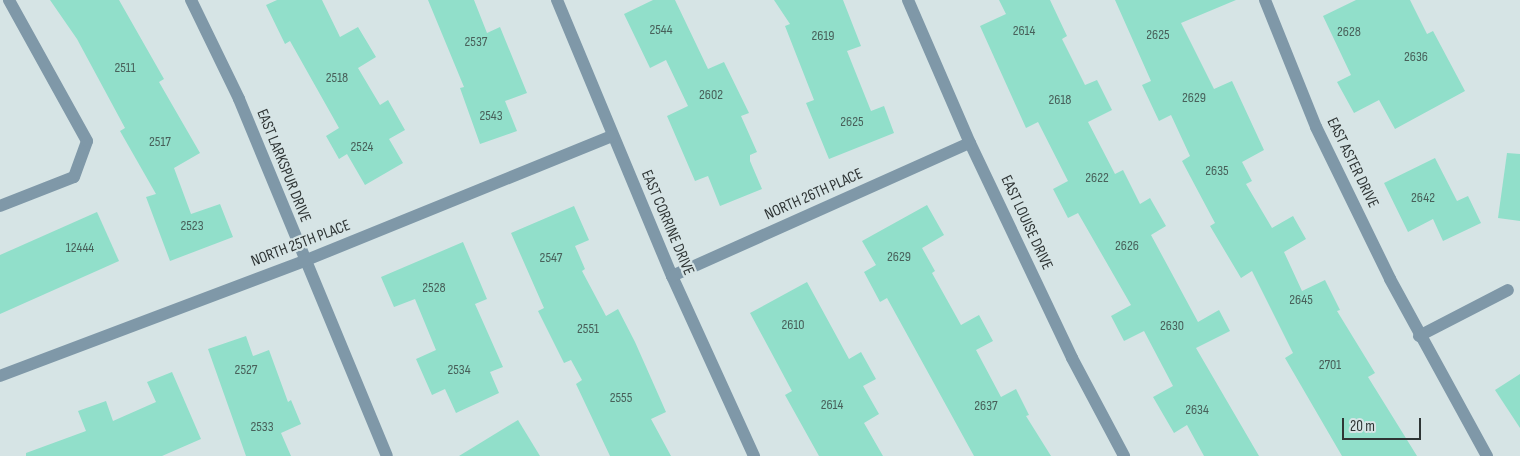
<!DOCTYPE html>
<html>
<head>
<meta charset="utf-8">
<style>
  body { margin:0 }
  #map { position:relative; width:1520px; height:456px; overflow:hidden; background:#d6e4e5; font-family:"Sofia Sans Condensed",sans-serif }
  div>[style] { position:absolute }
  .building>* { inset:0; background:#91dfca }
  .minor>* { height:12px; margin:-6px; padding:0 6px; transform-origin:6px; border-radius:6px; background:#7f98a8 }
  span { translate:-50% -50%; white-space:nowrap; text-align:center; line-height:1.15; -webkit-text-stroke:4.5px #d6e4e5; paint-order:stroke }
  .number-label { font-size:14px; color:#48605a }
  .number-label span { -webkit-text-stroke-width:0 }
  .street-label { font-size:16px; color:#2f3535 }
  .scale { position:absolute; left:1342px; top:418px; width:79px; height:22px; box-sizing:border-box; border:2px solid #2f3535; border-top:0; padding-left:6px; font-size:15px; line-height:18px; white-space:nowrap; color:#2f3535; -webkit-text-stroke:4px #d6e4e5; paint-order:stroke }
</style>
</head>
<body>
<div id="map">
  <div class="building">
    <i style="clip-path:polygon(50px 0,119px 0,164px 79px,159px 82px,200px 153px,174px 168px,191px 214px,220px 204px,233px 237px,170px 261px,146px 197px,156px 194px,120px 131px,125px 128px,77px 39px)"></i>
    <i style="clip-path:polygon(277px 0,322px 0,340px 37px,358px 27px,376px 57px,358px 68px,380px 105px,388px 100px,405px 130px,389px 139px,403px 163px,365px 185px,347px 154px,339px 159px,326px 136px,339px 128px,290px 41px,285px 44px,266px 5px)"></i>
    <i style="clip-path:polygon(428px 0,474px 0,487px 33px,500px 27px,527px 93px,505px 101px,517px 131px,480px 144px,460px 88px,464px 87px)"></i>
    <i style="clip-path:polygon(653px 0,675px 0,708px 69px,724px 62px,749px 113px,741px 116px,757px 152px,750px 155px,750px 161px,762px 189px,720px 206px,708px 176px,695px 181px,667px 116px,688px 106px,666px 60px,650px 68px,624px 14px)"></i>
    <i style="clip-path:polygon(774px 0,843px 0,861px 46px,847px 51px,871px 111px,884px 106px,894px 133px,829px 159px,806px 103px,814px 100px,785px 26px,790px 24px)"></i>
    <i style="clip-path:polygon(999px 0,1050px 0,1067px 36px,1062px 39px,1085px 85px,1097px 80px,1112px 110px,1088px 122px,1115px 174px,1123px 170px,1140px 204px,1150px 198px,1166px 226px,1151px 235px,1198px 322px,1219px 310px,1230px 331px,1196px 348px,1259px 456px,1204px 456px,1187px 425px,1174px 433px,1153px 397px,1173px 386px,1144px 331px,1124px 341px,1111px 316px,1131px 305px,1078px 213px,1068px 218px,1053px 189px,1068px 181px,1038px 122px,1026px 128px,980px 26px,1006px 14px)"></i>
    <i style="clip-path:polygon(1115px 0,1236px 0,1181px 23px,1214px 89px,1232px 81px,1264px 150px,1242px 162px,1252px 181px,1246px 184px,1272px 228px,1293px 216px,1306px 239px,1284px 252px,1302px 291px,1325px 280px,1340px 310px,1337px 311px,1375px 373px,1368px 377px,1417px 456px,1342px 456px,1285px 358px,1293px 353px,1252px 271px,1241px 278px,1210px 226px,1215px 223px,1182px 161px,1190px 156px,1171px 115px,1159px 121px,1142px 85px,1151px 81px)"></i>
    <i style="clip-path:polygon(1356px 0,1410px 0,1427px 34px,1433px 31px,1465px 91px,1395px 129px,1379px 100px,1354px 113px,1337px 82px,1351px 75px,1323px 16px)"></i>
    <i style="clip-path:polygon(1507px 153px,1520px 154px,1520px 221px,1498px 218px)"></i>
    <i style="clip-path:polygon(1435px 158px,1457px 201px,1468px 196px,1481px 223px,1443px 241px,1433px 219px,1408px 232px,1384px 183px)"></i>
    <i style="clip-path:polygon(927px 205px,944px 235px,922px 248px,935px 271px,932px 273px,961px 325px,979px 315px,993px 341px,976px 350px,1001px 397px,1016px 389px,1029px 415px,1026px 416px,1051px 456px,974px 456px,887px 298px,880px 302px,864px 272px,876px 265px,862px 241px)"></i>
    <i style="clip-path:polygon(574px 206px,589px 240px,575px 246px,585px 269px,582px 271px,606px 316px,618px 309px,635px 342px,666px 412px,651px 419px,671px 456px,610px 456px,576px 384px,582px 380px,571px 360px,564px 363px,538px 311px,544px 308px,511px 233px)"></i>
    <i style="clip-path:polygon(97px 212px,119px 261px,0 314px,0 255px)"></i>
    <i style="clip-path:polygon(463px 242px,487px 299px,475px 304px,503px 367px,490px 372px,499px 393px,456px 413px,445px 389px,432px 395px,416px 359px,436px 350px,415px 299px,394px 307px,381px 277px)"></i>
    <i style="clip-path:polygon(807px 282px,849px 359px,861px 352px,876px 379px,863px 386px,879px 414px,864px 423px,883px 456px,819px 456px,785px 395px,792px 391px,750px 313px)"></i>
    <i style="clip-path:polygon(246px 336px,253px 356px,269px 350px,288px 402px,291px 400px,301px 424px,281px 433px,291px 456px,246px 456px,208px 349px)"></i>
    <i style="clip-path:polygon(172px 372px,201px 439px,162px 456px,26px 456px,26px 453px,86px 431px,78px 411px,106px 401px,113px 421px,156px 402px,147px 382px)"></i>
    <i style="clip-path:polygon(1520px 374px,1520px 428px,1495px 390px)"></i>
    <i style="clip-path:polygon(518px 420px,540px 456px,459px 456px,513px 423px)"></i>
  </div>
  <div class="minor">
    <i style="left:191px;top:0;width:110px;rotate:64.1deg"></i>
    <i style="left:239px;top:99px;width:386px;rotate:67.5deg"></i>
    <i style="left:557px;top:0;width:299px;rotate:67.4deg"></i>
    <i style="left:672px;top:276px;width:198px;rotate:65.5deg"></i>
    <i style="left:908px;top:0;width:156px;rotate:66.6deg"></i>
    <i style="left:970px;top:143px;width:238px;rotate:64.6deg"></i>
    <i style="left:1072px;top:358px;width:111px;rotate:62deg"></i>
    <i style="left:1265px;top:0;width:137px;rotate:68.1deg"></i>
    <i style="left:1316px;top:127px;width:169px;rotate:64deg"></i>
    <i style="left:1390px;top:279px;width:202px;rotate:61.3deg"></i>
    <i style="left:0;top:206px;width:79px;rotate:-21.4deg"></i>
    <i style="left:74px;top:177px;width:38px;rotate:-70deg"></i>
    <i style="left:87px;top:141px;width:161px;rotate:-119deg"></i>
    <i style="left:672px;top:276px;width:326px;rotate:-24.1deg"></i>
    <i style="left:1419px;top:336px;width:100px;rotate:-27.3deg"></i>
    <i style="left:0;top:376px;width:325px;rotate:-20.7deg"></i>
    <i style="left:304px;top:261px;width:332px;rotate:-22.1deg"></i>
  </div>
  <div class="number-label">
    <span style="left:661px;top:30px">2544</span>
    <span style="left:1024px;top:31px">2614</span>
    <span style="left:1349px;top:32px">2628</span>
    <span style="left:1158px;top:35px">2625</span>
    <span style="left:823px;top:36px">2619</span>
    <span style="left:476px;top:42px">2537</span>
    <span style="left:1416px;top:57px">2636</span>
    <span style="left:125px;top:68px">2511</span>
    <span style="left:337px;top:78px">2518</span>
    <span style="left:711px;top:95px">2602</span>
    <span style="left:1194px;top:98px">2629</span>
    <span style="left:1060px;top:100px">2618</span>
    <span style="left:491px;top:116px">2543</span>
    <span style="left:852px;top:122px">2625</span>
    <span style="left:160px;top:142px">2517</span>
    <span style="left:362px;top:147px">2524</span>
    <span style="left:1217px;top:171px">2635</span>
    <span style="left:1097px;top:178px">2622</span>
    <span style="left:1423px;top:198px">2642</span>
    <span style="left:192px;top:226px">2523</span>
    <span style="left:1127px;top:246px">2626</span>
    <span style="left:80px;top:248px">12444</span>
    <span style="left:899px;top:257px">2629</span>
    <span style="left:551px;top:258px">2547</span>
    <span style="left:434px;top:288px">2528</span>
    <span style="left:1301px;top:300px">2645</span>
    <span style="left:793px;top:325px">2610</span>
    <span style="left:1172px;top:326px">2630</span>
    <span style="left:588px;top:329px">2551</span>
    <span style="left:1330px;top:365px">2701</span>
    <span style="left:246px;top:370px">2527</span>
    <span style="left:459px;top:370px">2534</span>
    <span style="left:621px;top:398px">2555</span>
    <span style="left:832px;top:405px">2614</span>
    <span style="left:986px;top:406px">2637</span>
    <span style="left:1197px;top:410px">2634</span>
    <span style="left:262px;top:427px">2533</span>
  </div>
  <div class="street-label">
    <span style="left:1352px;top:163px;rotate:64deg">EAST ASTER DRIVE</span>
    <span style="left:283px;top:166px;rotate:68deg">EAST LARKSPUR DRIVE</span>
    <span style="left:814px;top:195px;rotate:-24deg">NORTH 26TH PLACE</span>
    <span style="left:667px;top:223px;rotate:67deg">EAST CORRINE DRIVE</span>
    <span style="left:1026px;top:223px;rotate:65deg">EAST LOUISE DRIVE</span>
    <span style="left:301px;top:244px;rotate:-21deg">NORTH 25TH PLACE</span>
  </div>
  <div class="scale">20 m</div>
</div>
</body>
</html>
